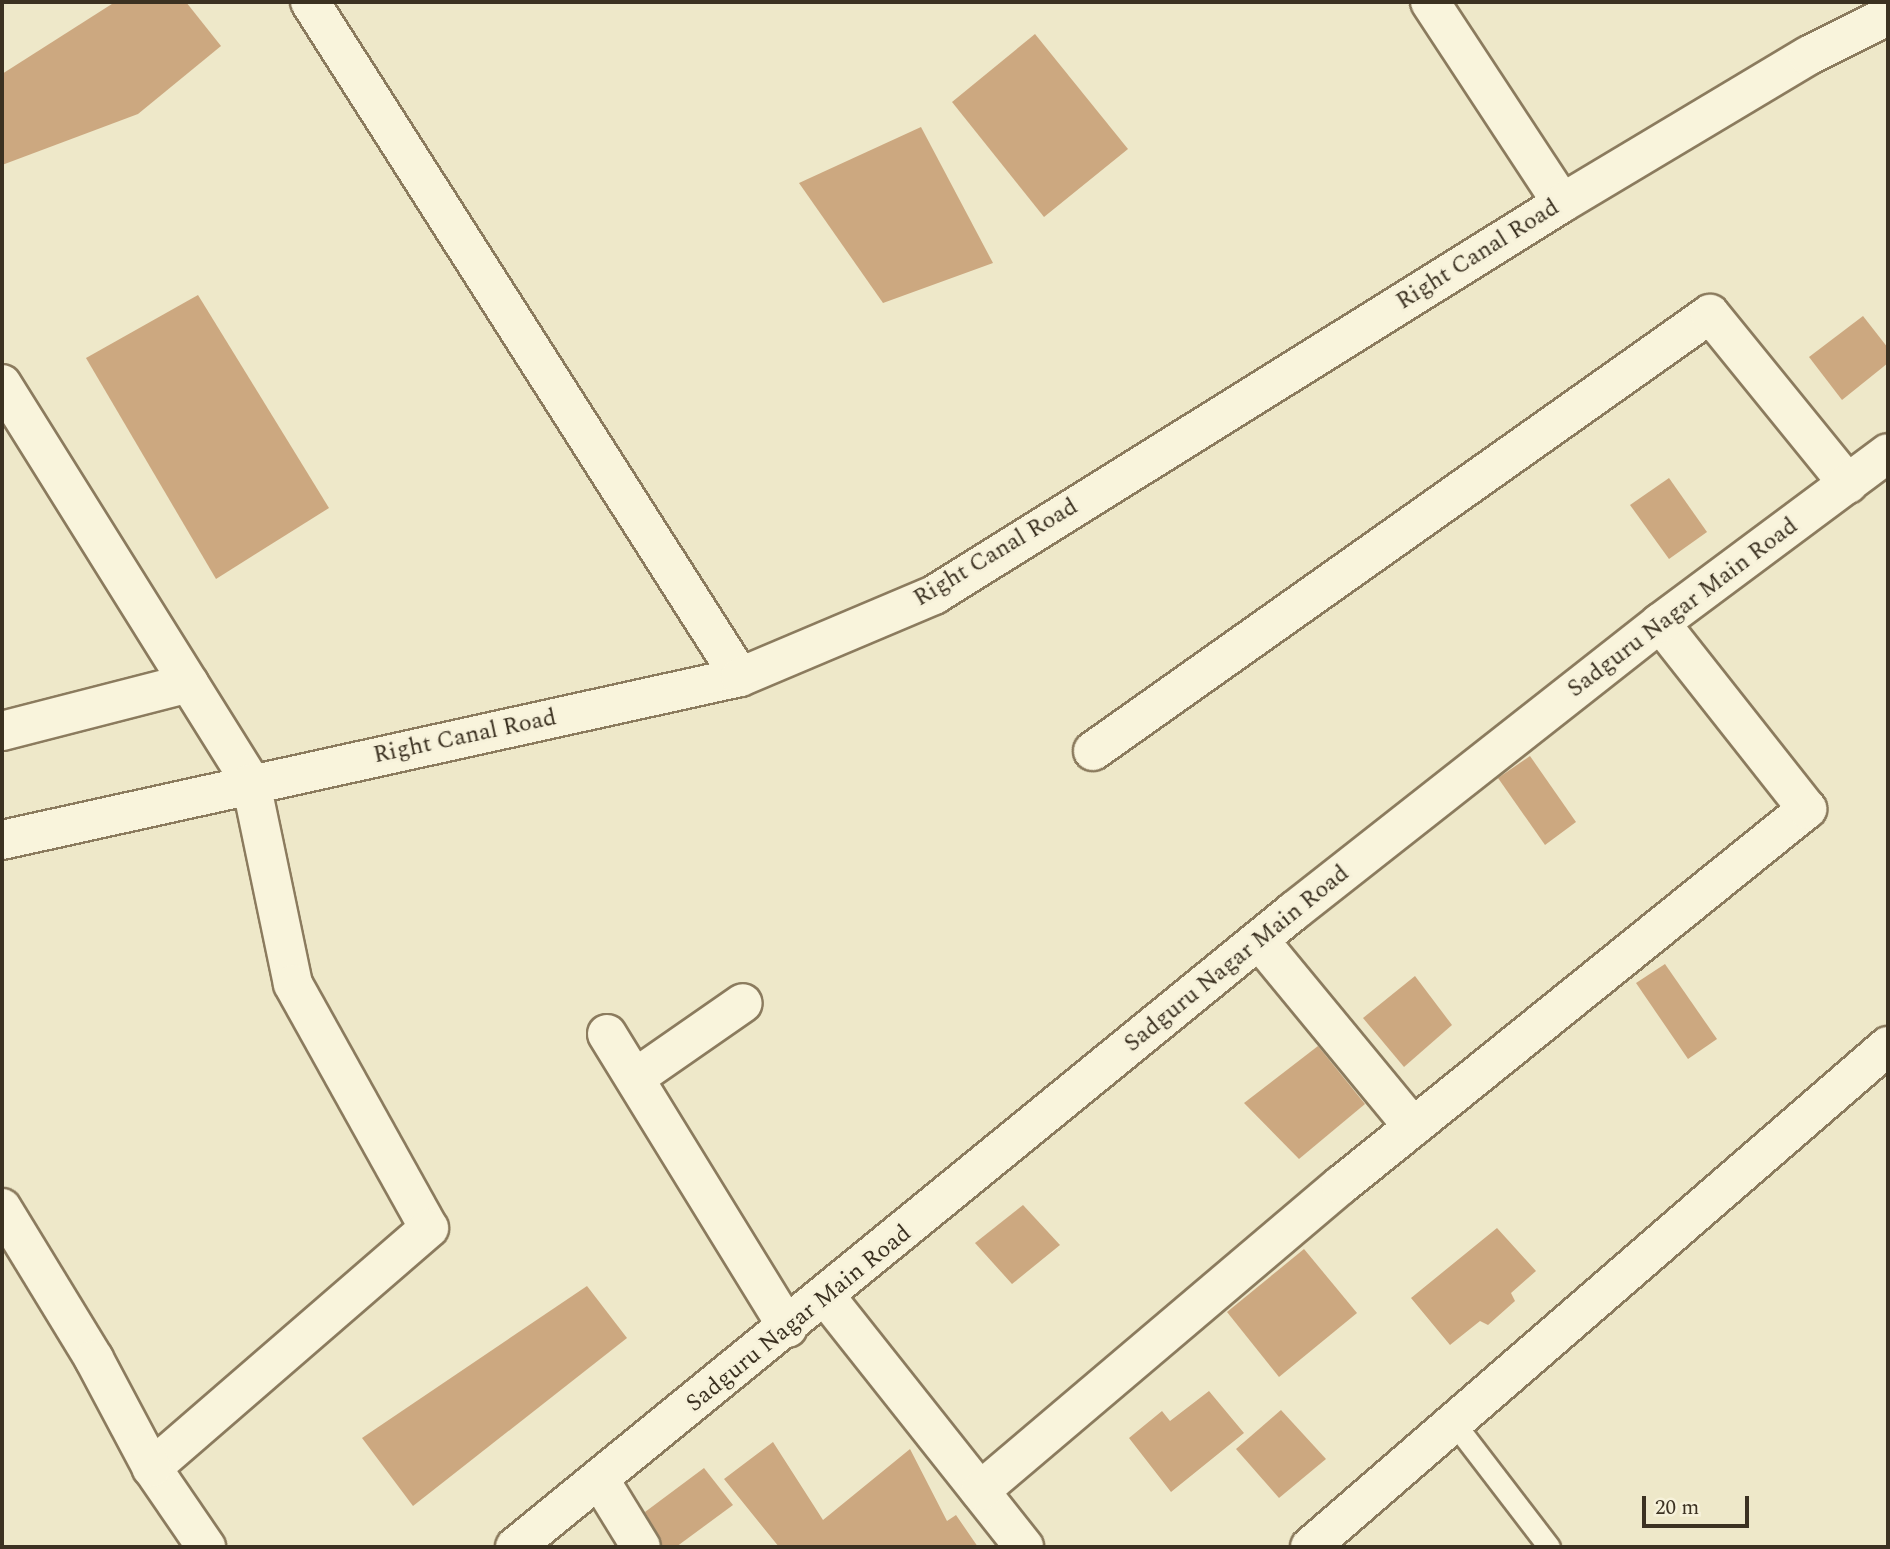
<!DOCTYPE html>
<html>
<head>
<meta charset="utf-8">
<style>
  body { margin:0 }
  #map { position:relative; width:1890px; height:1549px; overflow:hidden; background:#eee8c9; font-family:Spectral,serif }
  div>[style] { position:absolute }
  .building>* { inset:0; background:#cca880 }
  .roads { filter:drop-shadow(2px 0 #8b7b5e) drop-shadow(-2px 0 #8b7b5e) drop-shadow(0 2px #8b7b5e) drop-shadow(0 -2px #8b7b5e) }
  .lane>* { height:21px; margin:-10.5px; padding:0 10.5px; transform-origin:10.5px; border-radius:10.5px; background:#f9f4dc }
  .street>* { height:38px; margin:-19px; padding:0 19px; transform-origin:19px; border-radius:19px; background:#f9f4dc }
  .secondary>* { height:38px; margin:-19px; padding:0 19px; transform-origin:19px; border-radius:19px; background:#f9f4dc }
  span { translate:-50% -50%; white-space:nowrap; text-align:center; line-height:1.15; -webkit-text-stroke:5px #f6f1d9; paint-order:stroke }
  .street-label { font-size:24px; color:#3b3121 }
  .frame { position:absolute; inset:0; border:4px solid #3b3121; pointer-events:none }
  .scale { position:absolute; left:1642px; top:1496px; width:107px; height:32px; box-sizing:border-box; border:4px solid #3b3121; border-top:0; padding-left:9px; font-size:21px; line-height:24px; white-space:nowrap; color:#3b3121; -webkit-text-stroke:5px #f6f1d9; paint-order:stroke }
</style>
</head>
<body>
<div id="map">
  <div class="building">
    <i style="clip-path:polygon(115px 2px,186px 2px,221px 46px,138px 114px,2px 165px,2px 74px)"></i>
    <i style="clip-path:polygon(1035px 34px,1128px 149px,1044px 217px,952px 102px)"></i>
    <i style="clip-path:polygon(921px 127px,993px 263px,883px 303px,799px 183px)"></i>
    <i style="clip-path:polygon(198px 295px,329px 508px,216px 579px,86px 358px)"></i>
    <i style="clip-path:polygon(1863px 316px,1888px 348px,1888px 363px,1842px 400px,1809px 357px)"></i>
    <i style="clip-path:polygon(1669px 478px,1707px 532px,1669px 559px,1630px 505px)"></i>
    <i style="clip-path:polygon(1530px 756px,1576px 822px,1545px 845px,1498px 778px)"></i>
    <i style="clip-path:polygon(1665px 964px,1717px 1039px,1688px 1059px,1636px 983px)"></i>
    <i style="clip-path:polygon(1415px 976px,1452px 1025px,1404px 1067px,1363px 1018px)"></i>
    <i style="clip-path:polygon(1318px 1046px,1365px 1104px,1299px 1159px,1244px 1103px)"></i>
    <i style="clip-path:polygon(1023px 1205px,1060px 1245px,1012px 1284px,975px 1243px)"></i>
    <i style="clip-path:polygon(1497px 1228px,1536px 1271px,1511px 1293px,1515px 1301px,1488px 1325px,1480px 1321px,1450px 1345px,1411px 1298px)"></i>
    <i style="clip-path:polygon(1304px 1249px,1357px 1313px,1279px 1377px,1227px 1312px)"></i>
    <i style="clip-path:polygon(587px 1286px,627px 1338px,413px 1506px,362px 1438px)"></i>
    <i style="clip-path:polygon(1209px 1391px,1244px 1433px,1171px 1492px,1129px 1438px,1162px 1411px,1170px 1421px)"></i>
    <i style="clip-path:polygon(1281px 1410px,1326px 1459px,1279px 1498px,1236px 1449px)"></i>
    <i style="clip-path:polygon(773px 1442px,823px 1520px,910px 1449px,947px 1521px,956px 1515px,978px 1547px,779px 1547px,724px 1479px)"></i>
    <i style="clip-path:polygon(704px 1468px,733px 1505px,676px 1547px,663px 1547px,645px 1512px)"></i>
  </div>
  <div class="roads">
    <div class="lane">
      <i style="left:1454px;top:1423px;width:156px;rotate:52.5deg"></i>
    </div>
    <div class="street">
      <i style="left:310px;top:2px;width:800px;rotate:57.5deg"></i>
      <i style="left:1430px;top:2px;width:240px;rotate:56.7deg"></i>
      <i style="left:2px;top:384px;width:470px;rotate:58deg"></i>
      <i style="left:251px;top:783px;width:205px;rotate:78.2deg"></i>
      <i style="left:293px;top:984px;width:279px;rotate:60.9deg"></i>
      <i style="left:429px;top:1228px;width:367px;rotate:139.1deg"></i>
      <i style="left:152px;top:1468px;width:96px;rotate:55.6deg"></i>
      <i style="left:2px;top:731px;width:193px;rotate:-14.4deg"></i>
      <i style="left:1093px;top:751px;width:756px;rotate:-35.31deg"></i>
      <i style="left:1710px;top:314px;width:219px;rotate:50.9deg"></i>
      <i style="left:1259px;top:940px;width:242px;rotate:50.5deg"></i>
      <i style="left:607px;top:1034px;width:345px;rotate:58.4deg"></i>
      <i style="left:635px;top:1078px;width:131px;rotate:-34.8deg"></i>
      <i style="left:2px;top:1208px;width:177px;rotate:58.6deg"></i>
      <i style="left:94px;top:1359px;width:123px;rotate:62deg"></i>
      <i style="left:826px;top:1297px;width:319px;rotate:51.6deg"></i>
      <i style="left:601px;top:1482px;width:76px;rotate:58.4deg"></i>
      <i style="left:980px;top:1491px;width:473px;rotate:-40.3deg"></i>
      <i style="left:1341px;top:1185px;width:599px;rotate:-38.9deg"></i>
      <i style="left:1807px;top:809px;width:237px;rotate:-128.3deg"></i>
      <i style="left:515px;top:1547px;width:1006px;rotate:-39.23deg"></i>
      <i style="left:1294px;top:911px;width:466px;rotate:-38.2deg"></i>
      <i style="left:1660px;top:623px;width:284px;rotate:-36.7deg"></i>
      <i style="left:1310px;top:1547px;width:765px;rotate:-40.92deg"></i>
    </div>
    <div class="secondary">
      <i style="left:2px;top:840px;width:756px;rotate:-12.45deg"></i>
      <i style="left:740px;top:677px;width:211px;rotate:-22.9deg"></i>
      <i style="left:934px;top:595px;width:740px;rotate:-31.97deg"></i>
      <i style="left:1562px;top:203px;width:287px;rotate:-30.9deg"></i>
      <i style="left:1808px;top:56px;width:89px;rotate:-26.6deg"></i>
    </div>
  </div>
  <div class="street-label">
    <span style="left:1478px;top:255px;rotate:-32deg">Right Canal Road</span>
    <span style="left:996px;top:553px;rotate:-31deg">Right Canal Road</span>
    <span style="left:1683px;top:608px;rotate:-37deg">Sadguru Nagar Main Road</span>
    <span style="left:465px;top:737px;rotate:-12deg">Right Canal Road</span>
    <span style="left:1237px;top:959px;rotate:-39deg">Sadguru Nagar Main Road</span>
    <span style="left:799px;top:1319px;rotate:-39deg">Sadguru Nagar Main Road</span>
  </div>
  <div class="frame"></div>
  <div class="scale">20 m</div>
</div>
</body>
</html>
